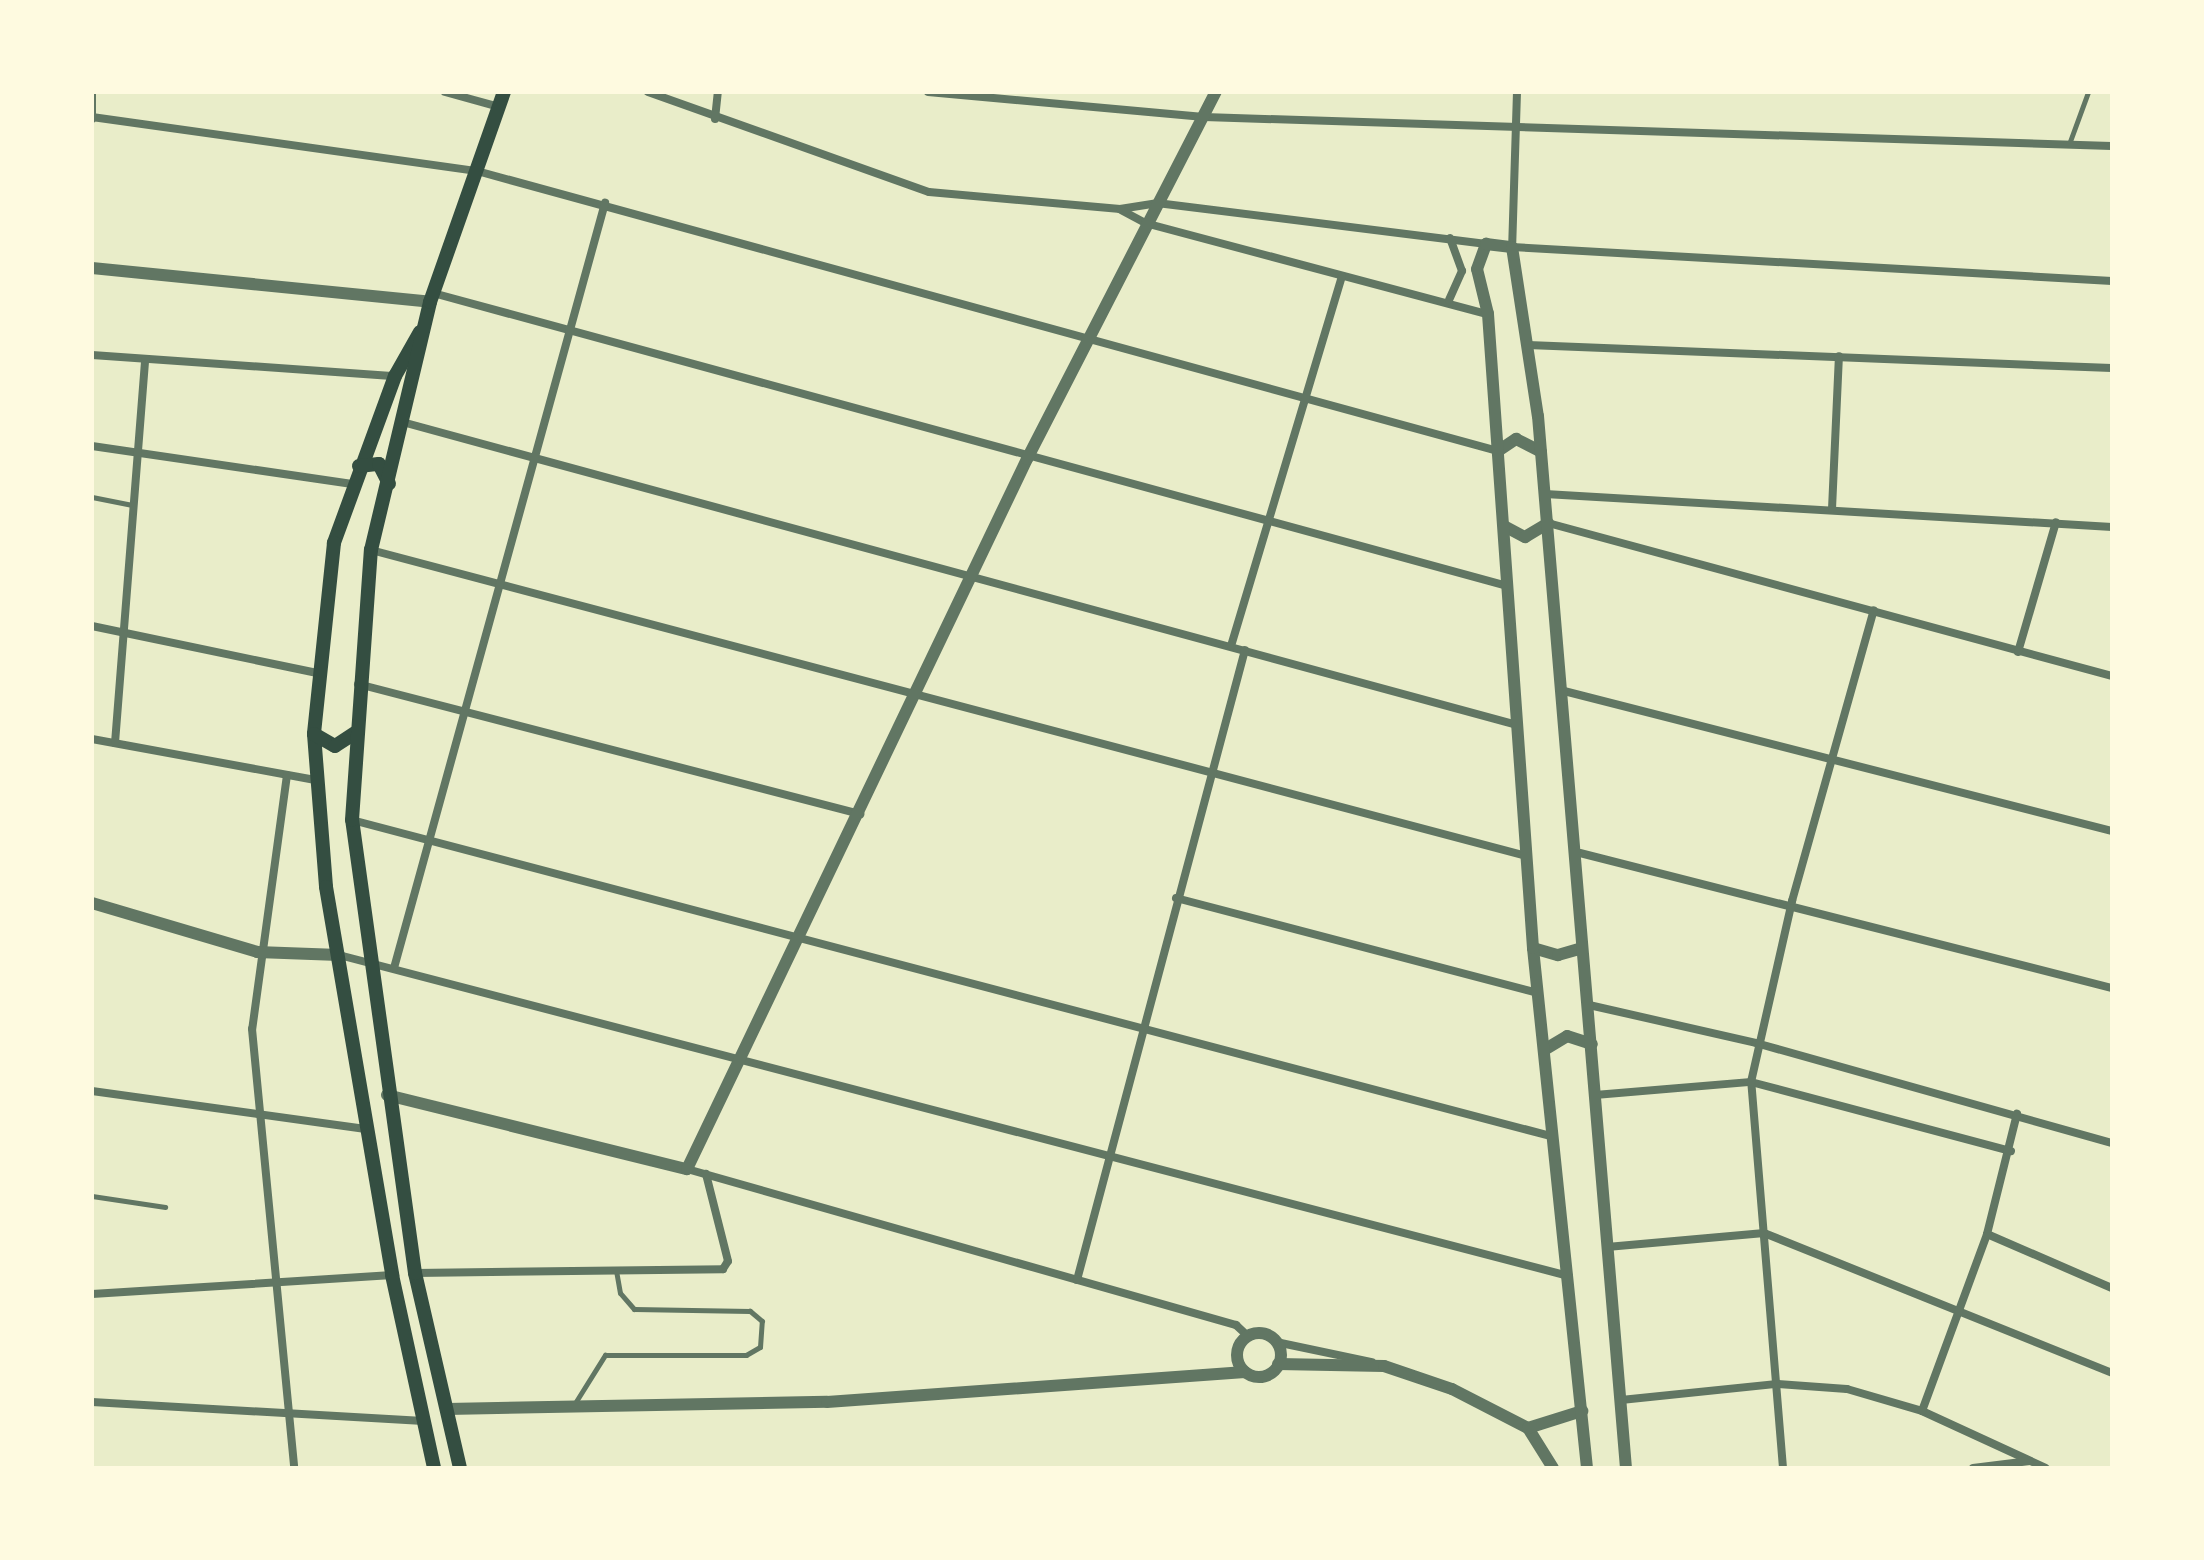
<!DOCTYPE html>
<html>
<head>
<meta charset="utf-8">
<style>
  body { margin:0 }
  #map { position:relative; width:2204px; height:1560px; overflow:hidden; background:#e9edc9; font-family:"Work Sans",sans-serif }
  div>[style] { position:absolute }
  .service>* { height:5px; margin:-2.5px; padding:0 2.5px; transform-origin:2.5px; border-radius:2.5px; background:#617663 }
  .minor>* { height:8px; margin:-4px; padding:0 4px; transform-origin:4px; border-radius:4px; background:#617663 }
  .tertiary>* { height:12px; margin:-6px; padding:0 6px; transform-origin:6px; border-radius:6px; background:#617663 }
  .tertiary>.ring { margin:-6px; padding:0; box-sizing:content-box; background:none; border:12px solid #617663; border-radius:50% }
  .secondary>* { height:14px; margin:-7px; padding:0 7px; transform-origin:7px; border-radius:7px; background:#344e41 }
  span { translate:-50% -50%; white-space:nowrap; text-align:center; line-height:1.15; -webkit-text-stroke:6px #fefae0; paint-order:stroke }
  .frame { position:absolute; inset:0; border:94px solid #fefae0; pointer-events:none }
</style>
</head>
<body>
<div id="map">
  <div class="service">
    <i style="left:2069px;top:144px;width:55px;rotate:-69.9deg"></i>
    <i style="left:92px;top:497px;width:41px;rotate:11.3deg"></i>
    <i style="left:92px;top:1196px;width:74px;rotate:8.6deg"></i>
    <i style="left:575px;top:1403px;width:57px;rotate:-58deg"></i>
    <i style="left:605px;top:1355px;width:141px"></i>
    <i style="left:746px;top:1355px;width:16px;rotate:-30deg"></i>
    <i style="left:760px;top:1347px;width:26px;rotate:-86deg"></i>
    <i style="left:762px;top:1321px;width:16px;rotate:-140deg"></i>
    <i style="left:750px;top:1311px;width:116px;rotate:-179deg"></i>
    <i style="left:634px;top:1309px;width:21px;rotate:-131deg"></i>
    <i style="left:620px;top:1293px;width:22px;rotate:-100deg"></i>
  </div>
  <div class="minor">
    <i style="left:445px;top:92px;width:56px;rotate:15.5deg"></i>
    <i style="left:648px;top:92px;width:298px;rotate:19.6deg"></i>
    <i style="left:929px;top:192px;width:192px;rotate:5.1deg"></i>
    <i style="left:1120px;top:209px;width:37px;rotate:-9deg"></i>
    <i style="left:1157px;top:203px;width:332px;rotate:7.1deg"></i>
    <i style="left:928px;top:92px;width:277px;rotate:5.2deg"></i>
    <i style="left:1204px;top:117px;width:908px;rotate:1.83deg"></i>
    <i style="left:1517px;top:92px;width:155px;rotate:91.8deg"></i>
    <i style="left:1512px;top:247px;width:601px;rotate:3.24deg"></i>
    <i style="left:92px;top:117px;width:389px;rotate:8deg"></i>
    <i style="left:477px;top:171px;width:1059px;rotate:15.34deg"></i>
    <i style="left:92px;top:119px;width:27px;rotate:-90deg"></i>
    <i style="left:715px;top:119px;width:27px;rotate:-84deg"></i>
    <i style="left:1121px;top:210px;width:27px;rotate:28deg"></i>
    <i style="left:1145px;top:223px;width:355px;rotate:14.9deg"></i>
    <i style="left:433px;top:293px;width:1114px;rotate:15.25deg"></i>
    <i style="left:1449px;top:300px;width:32px;rotate:-66deg"></i>
    <i style="left:1462px;top:271px;width:35px;rotate:-110deg"></i>
    <i style="left:1528px;top:345px;width:584px;rotate:2.26deg"></i>
    <i style="left:92px;top:355px;width:304px;rotate:4deg"></i>
    <i style="left:406px;top:423px;width:1151px;rotate:15.21deg"></i>
    <i style="left:92px;top:446px;width:263px;rotate:8.3deg"></i>
    <i style="left:1545px;top:494px;width:568px;rotate:3.33deg"></i>
    <i style="left:1832px;top:509px;width:153px;rotate:-87.4deg"></i>
    <i style="left:1548px;top:523px;width:584px;rotate:15.18deg"></i>
    <i style="left:371px;top:550px;width:1196px;rotate:14.83deg"></i>
    <i style="left:92px;top:626px;width:230px;rotate:11.8deg"></i>
    <i style="left:1231px;top:646px;width:386px;rotate:-73.3deg"></i>
    <i style="left:2018px;top:652px;width:135px;rotate:-73.7deg"></i>
    <i style="left:358px;top:684px;width:519px;rotate:14.52deg"></i>
    <i style="left:1564px;top:691px;width:566px;rotate:14.33deg"></i>
    <i style="left:92px;top:739px;width:227px;rotate:10.4deg"></i>
    <i style="left:115px;top:743px;width:385px;rotate:-85.5deg"></i>
    <i style="left:287px;top:775px;width:256px;rotate:97.8deg"></i>
    <i style="left:252px;top:1029px;width:441px;rotate:84.5deg"></i>
    <i style="left:352px;top:820px;width:1243px;rotate:14.77deg"></i>
    <i style="left:1580px;top:853px;width:549px;rotate:14.24deg"></i>
    <i style="left:1176px;top:898px;width:374px;rotate:14.7deg"></i>
    <i style="left:339px;top:955px;width:1271px;rotate:14.63deg"></i>
    <i style="left:394px;top:968px;width:794px;rotate:-74.58deg"></i>
    <i style="left:1589px;top:1005px;width:171px;rotate:12.8deg"></i>
    <i style="left:1756px;top:1043px;width:370px;rotate:15.7deg"></i>
    <i style="left:92px;top:1091px;width:278px;rotate:7.9deg"></i>
    <i style="left:1595px;top:1095px;width:157px;rotate:-4.8deg"></i>
    <i style="left:1751px;top:1082px;width:269px;rotate:14.9deg"></i>
    <i style="left:687px;top:1169px;width:571px;rotate:15.86deg"></i>
    <i style="left:1236px;top:1325px;width:16px;rotate:43deg"></i>
    <i style="left:1987px;top:1234px;width:136px;rotate:23.4deg"></i>
    <i style="left:1607px;top:1247px;width:158px;rotate:-5.1deg"></i>
    <i style="left:1764px;top:1233px;width:375px;rotate:21.9deg"></i>
    <i style="left:415px;top:1273px;width:308px;rotate:-0.7deg"></i>
    <i style="left:723px;top:1269px;width:9px;rotate:-58deg"></i>
    <i style="left:728px;top:1261px;width:90px;rotate:-104.2deg"></i>
    <i style="left:1077px;top:1280px;width:652px;rotate:-75.07deg"></i>
    <i style="left:92px;top:1294px;width:301px;rotate:-3.6deg"></i>
    <i style="left:1276px;top:1342px;width:98px;rotate:11.8deg"></i>
    <i style="left:1621px;top:1400px;width:157px;rotate:-5.9deg"></i>
    <i style="left:1777px;top:1384px;width:70px;rotate:4.1deg"></i>
    <i style="left:1847px;top:1389px;width:78px;rotate:16.3deg"></i>
    <i style="left:1922px;top:1411px;width:136px;rotate:24.7deg"></i>
    <i style="left:92px;top:1402px;width:332px;rotate:3.3deg"></i>
    <i style="left:1922px;top:1411px;width:189px;rotate:-69.8deg"></i>
    <i style="left:1987px;top:1234px;width:124px;rotate:-76deg"></i>
    <i style="left:1783px;top:1468px;width:387px;rotate:-94.7deg"></i>
    <i style="left:1751px;top:1082px;width:186px;rotate:-77.2deg"></i>
    <i style="left:1792px;top:901px;width:302px;rotate:-74.3deg"></i>
    <i style="left:1973px;top:1468px;width:57px;rotate:-7deg"></i>
  </div>
  <div class="tertiary">
    <i style="left:92px;top:268px;width:340px;rotate:5.7deg"></i>
    <i style="left:1498px;top:451px;width:22px;rotate:-34deg"></i>
    <i style="left:1516px;top:439px;width:28px;rotate:27deg"></i>
    <i style="left:1504px;top:526px;width:24px;rotate:28deg"></i>
    <i style="left:1525px;top:537px;width:27px;rotate:-31deg"></i>
    <i style="left:92px;top:903px;width:172px;rotate:16.5deg"></i>
    <i style="left:257px;top:952px;width:82px;rotate:2.1deg"></i>
    <i style="left:1533px;top:948px;width:26px;rotate:16deg"></i>
    <i style="left:1558px;top:955px;width:25px;rotate:-16deg"></i>
    <i style="left:1544px;top:1050px;width:27px;rotate:-31deg"></i>
    <i style="left:1567px;top:1036px;width:26px;rotate:18deg"></i>
    <i style="left:387px;top:1095px;width:309px;rotate:13.9deg"></i>
    <i style="left:687px;top:1169px;width:787px;rotate:-64.41deg"></i>
    <i style="left:1027px;top:459px;width:413px;rotate:-62.8deg"></i>
    <i class="ring" style="left:1237px;top:1333px;width:32px;height:32px"></i>
    <i style="left:1278px;top:1364px;width:106px;rotate:1.1deg"></i>
    <i style="left:1384px;top:1366px;width:72px;rotate:18.7deg"></i>
    <i style="left:1452px;top:1389px;width:85px;rotate:27.2deg"></i>
    <i style="left:1528px;top:1428px;width:47px;rotate:58deg"></i>
    <i style="left:447px;top:1409px;width:380px;rotate:-1.1deg"></i>
    <i style="left:827px;top:1402px;width:419px;rotate:-4.1deg"></i>
    <i style="left:1528px;top:1428px;width:57px;rotate:-17.5deg"></i>
    <i style="left:1587px;top:1468px;width:523px;rotate:-95.93deg"></i>
    <i style="left:1533px;top:948px;width:636px;rotate:-94.06deg"></i>
    <i style="left:1488px;top:314px;width:46px;rotate:-103.7deg"></i>
    <i style="left:1477px;top:269px;width:27px;rotate:-70deg"></i>
    <i style="left:1486px;top:244px;width:26px;rotate:7deg"></i>
    <i style="left:1512px;top:247px;width:171px;rotate:81.3deg"></i>
    <i style="left:1538px;top:416px;width:1056px;rotate:85.22deg"></i>
  </div>
  <div class="secondary">
    <i style="left:420px;top:332px;width:51px;rotate:119.6deg"></i>
    <i style="left:395px;top:376px;width:178px;rotate:110.1deg"></i>
    <i style="left:334px;top:543px;width:192px;rotate:96deg"></i>
    <i style="left:314px;top:734px;width:153px;rotate:85.5deg"></i>
    <i style="left:326px;top:887px;width:394px;rotate:80.3deg"></i>
    <i style="left:392px;top:1275px;width:198px;rotate:77.7deg"></i>
    <i style="left:359px;top:466px;width:20px;rotate:-6deg"></i>
    <i style="left:379px;top:464px;width:22px;rotate:63deg"></i>
    <i style="left:314px;top:734px;width:24px;rotate:30deg"></i>
    <i style="left:335px;top:746px;width:24px;rotate:-33deg"></i>
    <i style="left:460px;top:1468px;width:200px;rotate:-103deg"></i>
    <i style="left:415px;top:1273px;width:457px;rotate:-97.9deg"></i>
    <i style="left:352px;top:820px;width:271px;rotate:-86deg"></i>
    <i style="left:371px;top:550px;width:255px;rotate:-76.6deg"></i>
    <i style="left:430px;top:302px;width:223px;rotate:-70.6deg"></i>
  </div>
  <div class="frame"></div>
</div>
</body>
</html>
